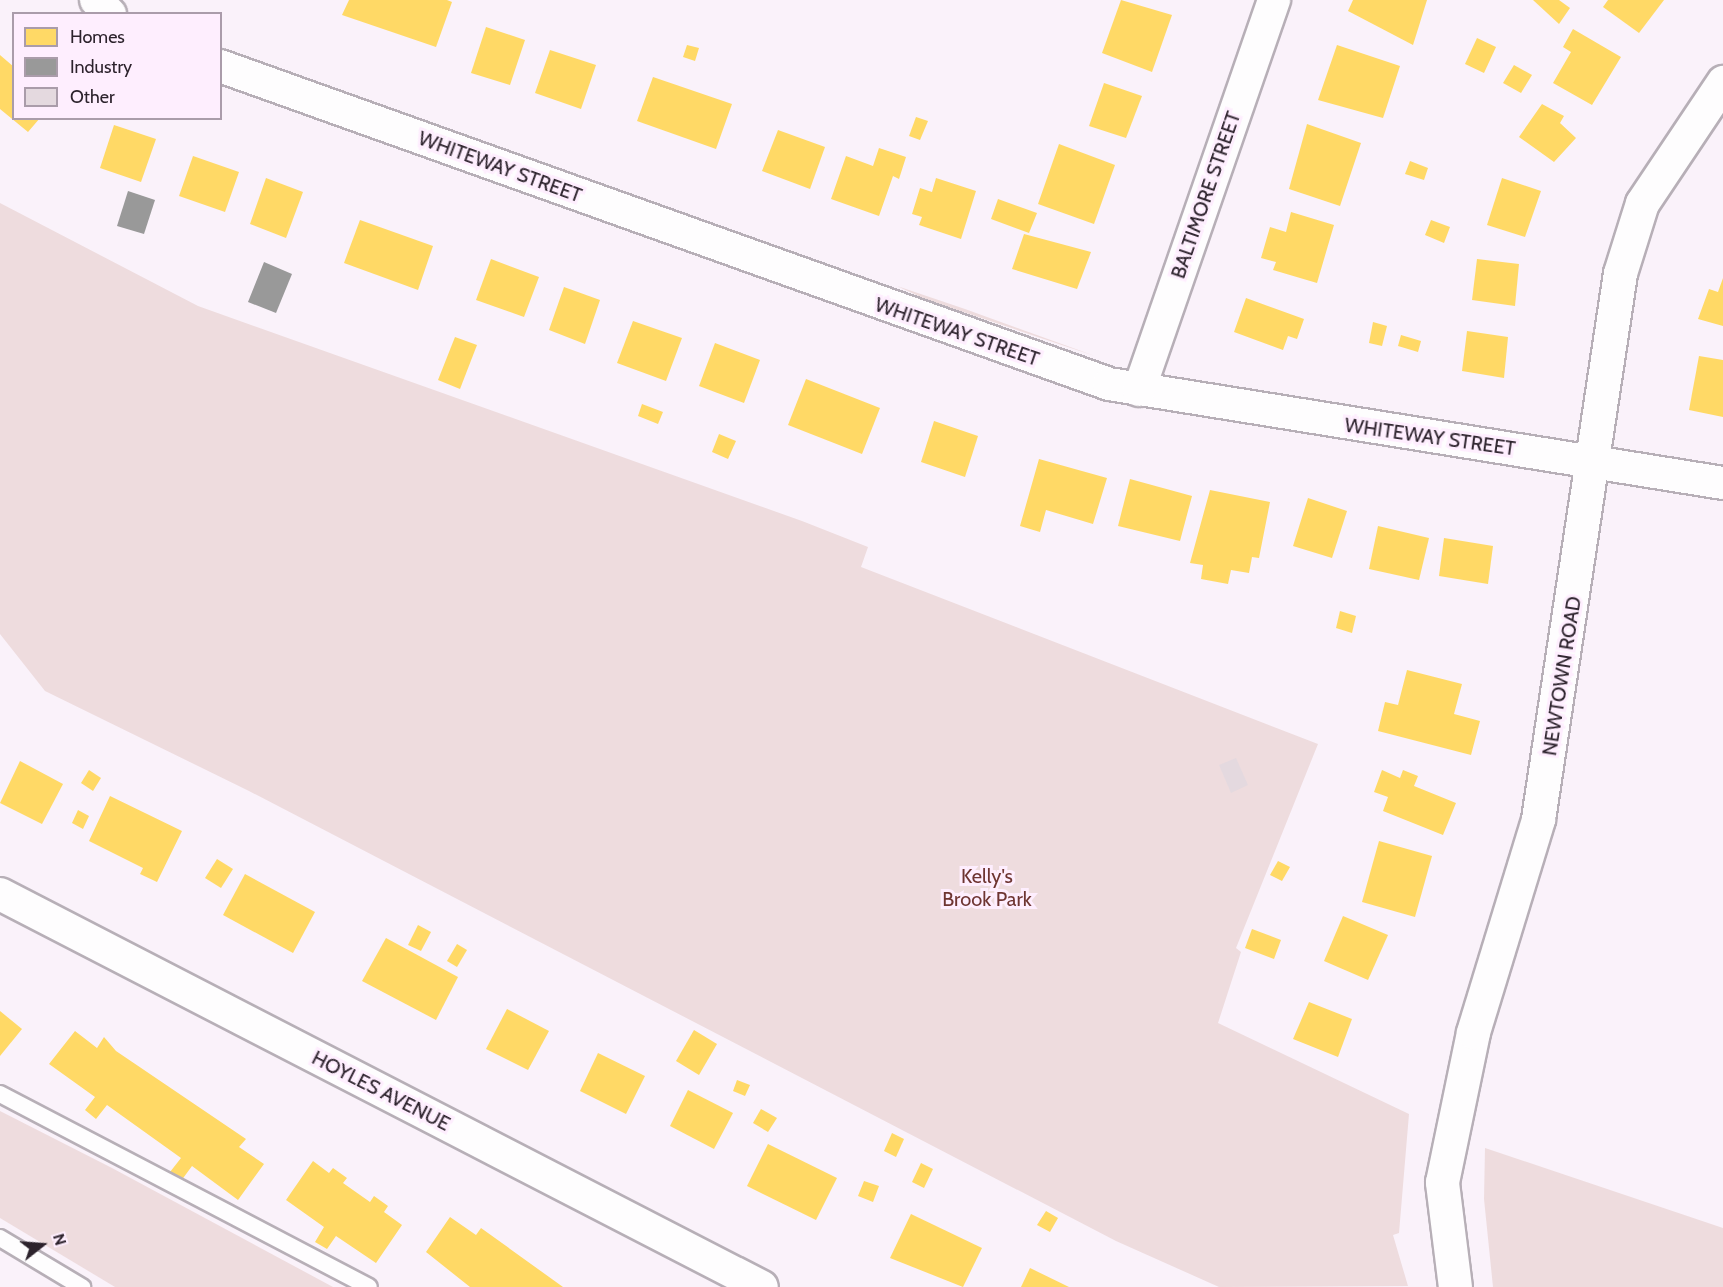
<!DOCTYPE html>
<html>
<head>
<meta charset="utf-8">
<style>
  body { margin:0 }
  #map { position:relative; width:1723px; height:1287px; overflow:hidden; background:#faf2fa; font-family:Cabin,sans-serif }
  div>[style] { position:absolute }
  .green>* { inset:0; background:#eedcde }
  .homes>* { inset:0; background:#ffd966 }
  .industry>* { inset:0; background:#999 }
  .building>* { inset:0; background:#e4d9df }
  .roads { filter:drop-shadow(2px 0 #b7afb7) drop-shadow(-2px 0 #b7afb7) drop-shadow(0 2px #b7afb7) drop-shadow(0 -2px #b7afb7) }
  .lane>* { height:16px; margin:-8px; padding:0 8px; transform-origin:8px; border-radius:8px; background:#fefdfe }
  .street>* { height:32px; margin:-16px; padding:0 16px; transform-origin:16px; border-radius:16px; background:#fefdfe }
  .secondary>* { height:33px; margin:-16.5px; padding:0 16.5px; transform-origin:16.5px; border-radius:16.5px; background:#fefdfe }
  span { translate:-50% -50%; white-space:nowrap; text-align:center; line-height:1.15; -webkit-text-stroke:6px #feeefe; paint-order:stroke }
  .street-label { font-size:20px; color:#2c222c }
  .park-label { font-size:20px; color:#6e3532 }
  .legend { position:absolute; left:12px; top:12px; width:210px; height:108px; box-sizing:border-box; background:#feeefe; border:2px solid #aa9caa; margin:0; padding:8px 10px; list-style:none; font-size:18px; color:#2c222c }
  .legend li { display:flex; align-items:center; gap:12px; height:30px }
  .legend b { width:30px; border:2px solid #aa9caa }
  .north { position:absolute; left:12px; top:1215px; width:60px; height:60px; -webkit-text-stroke:4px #feeefe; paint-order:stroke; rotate:73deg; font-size:16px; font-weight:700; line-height:24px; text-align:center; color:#2c222c }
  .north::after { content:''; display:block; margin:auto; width:21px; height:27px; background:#2c222c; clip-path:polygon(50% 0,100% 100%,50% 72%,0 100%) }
</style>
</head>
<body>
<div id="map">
  <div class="green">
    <i style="clip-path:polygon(0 203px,198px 306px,802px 521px,868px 547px,861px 567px,1318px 744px,1236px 948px,1241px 952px,1218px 1023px,1409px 1114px,1399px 1233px,1393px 1235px,1408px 1286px,1219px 1287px,1116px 1241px,249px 791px,45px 691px,0 634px)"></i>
    <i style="clip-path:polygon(897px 286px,965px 309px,1095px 356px,927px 300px)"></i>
    <i style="clip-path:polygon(0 1111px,112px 1168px,333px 1287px,115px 1287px,0 1218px)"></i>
    <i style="clip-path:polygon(1485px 1148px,1723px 1228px,1723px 1287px,1493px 1287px,1484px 1199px)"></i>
  </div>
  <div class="homes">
    <i style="clip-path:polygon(349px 0,447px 0,452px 2px,436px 47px,342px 15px)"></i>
    <i style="clip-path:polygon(1121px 0,1172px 15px,1152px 72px,1102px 53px)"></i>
    <i style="clip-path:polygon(1353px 0,1427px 0,1413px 45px,1348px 11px)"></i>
    <i style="clip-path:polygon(1533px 0,1559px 0,1570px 8px,1559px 24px)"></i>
    <i style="clip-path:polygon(1608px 0,1664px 0,1639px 33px,1603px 7px)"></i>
    <i style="clip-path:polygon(486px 27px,525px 40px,510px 85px,471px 73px)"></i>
    <i style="clip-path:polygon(1573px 29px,1621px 57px,1592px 105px,1553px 83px,1571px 52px,1563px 47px)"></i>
    <i style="clip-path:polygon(1477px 38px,1496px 47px,1484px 73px,1465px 64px)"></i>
    <i style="clip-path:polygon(687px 45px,699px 48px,695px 61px,683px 57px)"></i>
    <i style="clip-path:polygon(1337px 45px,1400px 66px,1383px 118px,1318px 100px)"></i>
    <i style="clip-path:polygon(550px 50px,596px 65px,581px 109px,535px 93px)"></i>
    <i style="clip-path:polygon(0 55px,14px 67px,14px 118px,40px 118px,28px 132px,0 109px)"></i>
    <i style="clip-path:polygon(1514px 65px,1532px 75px,1521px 93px,1503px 83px)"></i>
    <i style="clip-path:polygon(653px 77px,732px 104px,716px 149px,637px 121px)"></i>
    <i style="clip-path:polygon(1104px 83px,1142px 96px,1126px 138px,1089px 126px)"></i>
    <i style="clip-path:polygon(1542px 104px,1564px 116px,1560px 123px,1576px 138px,1554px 162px,1519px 137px)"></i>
    <i style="clip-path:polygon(916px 117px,928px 121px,920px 140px,909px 136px)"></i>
    <i style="clip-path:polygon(1307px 124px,1361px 143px,1340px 206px,1289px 189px)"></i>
    <i style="clip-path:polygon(114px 125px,156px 139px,141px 182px,100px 168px)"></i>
    <i style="clip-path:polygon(778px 130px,825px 147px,810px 189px,762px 171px)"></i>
    <i style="clip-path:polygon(1059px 144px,1115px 165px,1094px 224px,1038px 204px)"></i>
    <i style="clip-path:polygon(879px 148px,906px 157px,899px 179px,893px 176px,879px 216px,831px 199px,846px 156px,873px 166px)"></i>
    <i style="clip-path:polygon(193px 156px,239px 172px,225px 212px,179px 196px)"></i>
    <i style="clip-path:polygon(1410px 161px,1428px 168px,1424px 180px,1405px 174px)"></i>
    <i style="clip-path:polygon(266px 178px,303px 192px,286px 238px,250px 224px)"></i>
    <i style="clip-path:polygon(936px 178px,976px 191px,961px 239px,919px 225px,922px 217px,912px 214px,920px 188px,932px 192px)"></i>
    <i style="clip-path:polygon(1502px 178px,1541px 191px,1525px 237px,1487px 225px)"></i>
    <i style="clip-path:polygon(998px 199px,1037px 213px,1029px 233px,991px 219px)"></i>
    <i style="clip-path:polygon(1291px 212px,1334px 225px,1317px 283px,1273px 270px,1276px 262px,1261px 258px,1270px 227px,1286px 232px)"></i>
    <i style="clip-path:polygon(360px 220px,433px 246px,418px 290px,344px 263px)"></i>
    <i style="clip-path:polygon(1431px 220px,1450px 227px,1444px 243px,1425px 235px)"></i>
    <i style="clip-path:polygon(1024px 234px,1091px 252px,1077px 289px,1012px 269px)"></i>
    <i style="clip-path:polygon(491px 259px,539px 277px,524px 317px,476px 300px)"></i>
    <i style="clip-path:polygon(1477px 259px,1519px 264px,1515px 306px,1472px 300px)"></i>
    <i style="clip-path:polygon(1723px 278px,1723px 326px,1698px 319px,1709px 289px,1718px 292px)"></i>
    <i style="clip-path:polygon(564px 287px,600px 300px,585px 344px,549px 330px)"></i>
    <i style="clip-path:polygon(1246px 298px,1304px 319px,1297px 339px,1288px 336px,1283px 350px,1234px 332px)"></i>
    <i style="clip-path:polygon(633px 321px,682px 338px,666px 381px,617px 363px)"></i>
    <i style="clip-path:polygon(1373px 322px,1387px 326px,1382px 346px,1369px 343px)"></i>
    <i style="clip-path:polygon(1467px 331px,1508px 337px,1504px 378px,1462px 371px)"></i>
    <i style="clip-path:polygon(1401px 335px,1421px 341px,1418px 352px,1398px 346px)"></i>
    <i style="clip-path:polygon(455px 337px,477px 345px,460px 389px,438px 380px)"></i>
    <i style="clip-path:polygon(715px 343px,760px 360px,744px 403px,699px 386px)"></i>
    <i style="clip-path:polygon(1699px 356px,1723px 360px,1723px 417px,1689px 410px)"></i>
    <i style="clip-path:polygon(806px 379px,880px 408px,862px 454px,788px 425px)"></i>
    <i style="clip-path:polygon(642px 404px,663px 412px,658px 424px,638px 416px)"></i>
    <i style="clip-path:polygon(934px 421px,978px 436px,965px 477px,921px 462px)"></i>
    <i style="clip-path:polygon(719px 434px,736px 441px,728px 459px,712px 452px)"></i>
    <i style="clip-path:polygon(1039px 459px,1107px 478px,1093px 524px,1046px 510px,1040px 532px,1020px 526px)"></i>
    <i style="clip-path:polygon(1130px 479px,1192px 496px,1180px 541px,1118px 526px)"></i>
    <i style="clip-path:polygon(1210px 490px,1270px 502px,1259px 558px,1252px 557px,1249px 573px,1231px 570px,1228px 584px,1201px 579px,1203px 565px,1190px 563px)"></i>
    <i style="clip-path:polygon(1308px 498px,1347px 511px,1332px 558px,1293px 546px)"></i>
    <i style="clip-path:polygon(1378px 526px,1429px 538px,1419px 580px,1369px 569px)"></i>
    <i style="clip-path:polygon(1444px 538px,1493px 546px,1488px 584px,1439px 576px)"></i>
    <i style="clip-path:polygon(1340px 611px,1356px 616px,1352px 633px,1336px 628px)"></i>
    <i style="clip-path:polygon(1407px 670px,1462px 684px,1454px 714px,1480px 721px,1471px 755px,1378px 731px,1385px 702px,1398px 705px)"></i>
    <i style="clip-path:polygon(20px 761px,63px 784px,42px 824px,0 803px)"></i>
    <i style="clip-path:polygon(89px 770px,101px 778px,93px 791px,81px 783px)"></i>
    <i style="clip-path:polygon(1382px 770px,1400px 778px,1403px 770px,1418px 776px,1414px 786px,1456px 803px,1443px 835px,1383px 811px,1388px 797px,1374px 792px)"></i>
    <i style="clip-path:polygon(110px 796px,182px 831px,157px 882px,140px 874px,143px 868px,89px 841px)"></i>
    <i style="clip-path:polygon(78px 810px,89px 816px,83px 829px,72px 823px)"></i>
    <i style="clip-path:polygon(1379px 841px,1432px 856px,1415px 917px,1362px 902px)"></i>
    <i style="clip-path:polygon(217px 859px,233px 869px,221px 888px,205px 878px)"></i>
    <i style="clip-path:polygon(1278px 861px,1290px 867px,1282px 881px,1270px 875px)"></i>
    <i style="clip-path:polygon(245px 874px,315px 912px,293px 953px,223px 915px)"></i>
    <i style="clip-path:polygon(1343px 916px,1388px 935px,1368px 980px,1324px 961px)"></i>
    <i style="clip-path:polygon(418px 925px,431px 932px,421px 951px,408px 945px)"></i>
    <i style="clip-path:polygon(1252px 929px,1281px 940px,1274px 959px,1245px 948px)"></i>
    <i style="clip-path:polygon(386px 938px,458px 977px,436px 1020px,362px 981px)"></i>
    <i style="clip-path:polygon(457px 944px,467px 950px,457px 967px,447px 961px)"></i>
    <i style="clip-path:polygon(1309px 1002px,1352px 1019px,1338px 1057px,1293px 1039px)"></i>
    <i style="clip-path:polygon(507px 1009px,549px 1031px,528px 1070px,486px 1049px)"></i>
    <i style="clip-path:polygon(0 1011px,22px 1029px,0 1056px)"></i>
    <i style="clip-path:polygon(694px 1030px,717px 1044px,699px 1075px,676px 1061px)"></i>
    <i style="clip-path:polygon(75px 1031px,97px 1048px,104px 1037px,116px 1051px,246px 1139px,239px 1147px,264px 1164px,238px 1200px,192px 1166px,181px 1181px,175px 1176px,170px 1172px,181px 1158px,107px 1105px,96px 1119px,85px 1110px,95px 1097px,49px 1064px)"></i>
    <i style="clip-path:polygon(598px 1053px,645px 1076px,626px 1114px,580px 1091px)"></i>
    <i style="clip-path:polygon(737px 1080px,750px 1085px,745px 1096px,733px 1091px)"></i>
    <i style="clip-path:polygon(688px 1090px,733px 1113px,714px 1149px,670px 1126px)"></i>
    <i style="clip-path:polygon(761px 1109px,777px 1118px,768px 1132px,753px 1123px)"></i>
    <i style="clip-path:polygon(892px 1133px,904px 1139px,896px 1157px,884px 1151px)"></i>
    <i style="clip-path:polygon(768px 1144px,837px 1178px,816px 1220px,747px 1186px)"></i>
    <i style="clip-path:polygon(313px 1161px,329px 1173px,333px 1168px,347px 1178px,343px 1183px,370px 1202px,374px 1196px,388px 1206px,384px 1212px,402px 1225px,376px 1263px,336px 1236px,327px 1249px,315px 1242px,324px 1227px,286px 1200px)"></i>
    <i style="clip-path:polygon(921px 1163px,933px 1169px,924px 1188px,912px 1182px)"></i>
    <i style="clip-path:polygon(864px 1181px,879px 1186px,873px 1202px,858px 1196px)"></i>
    <i style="clip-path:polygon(1046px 1211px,1058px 1218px,1050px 1232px,1037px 1225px)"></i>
    <i style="clip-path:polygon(911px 1214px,982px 1248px,963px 1287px,890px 1258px)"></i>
    <i style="clip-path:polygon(450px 1217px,476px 1235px,481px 1228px,563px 1287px,470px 1287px,426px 1252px)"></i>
    <i style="clip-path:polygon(1030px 1268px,1069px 1287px,1021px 1287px)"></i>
  </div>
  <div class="industry">
    <i style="clip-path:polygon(128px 191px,155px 200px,144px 234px,117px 226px)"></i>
    <i style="clip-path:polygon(264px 262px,292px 274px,276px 313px,248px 302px)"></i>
  </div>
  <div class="building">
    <i style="clip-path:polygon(1236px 758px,1248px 785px,1231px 793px,1219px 765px)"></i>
  </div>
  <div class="roads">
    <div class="lane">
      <i style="left:0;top:1094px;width:416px;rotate:27.6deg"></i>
      <i style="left:0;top:1238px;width:96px;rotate:30.9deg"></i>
    </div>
    <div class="street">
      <i style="left:96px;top:0;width:20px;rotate:45deg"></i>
      <i style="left:220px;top:66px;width:944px;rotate:19.68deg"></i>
      <i style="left:1109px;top:384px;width:622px;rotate:9.16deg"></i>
      <i style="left:1139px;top:390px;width:413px;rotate:-70.9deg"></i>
      <i style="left:0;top:894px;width:857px;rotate:27.28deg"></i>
    </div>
    <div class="secondary">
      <i style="left:1455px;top:1287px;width:106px;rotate:-97.1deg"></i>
      <i style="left:1442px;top:1182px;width:153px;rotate:-78.3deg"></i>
      <i style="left:1473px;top:1032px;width:223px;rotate:-73deg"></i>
      <i style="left:1538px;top:819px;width:552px;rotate:-81.46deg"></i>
      <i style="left:1620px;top:273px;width:73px;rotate:-72.6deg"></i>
      <i style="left:1642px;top:203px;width:146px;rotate:-56.2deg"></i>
    </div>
  </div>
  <div class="street-label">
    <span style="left:500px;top:167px;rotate:20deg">WHITEWAY STREET</span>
    <span style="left:1206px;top:195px;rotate:-71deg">BALTIMORE STREET</span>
    <span style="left:957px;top:332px;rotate:19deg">WHITEWAY STREET</span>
    <span style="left:1430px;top:437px;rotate:8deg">WHITEWAY STREET</span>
    <span style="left:1562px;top:676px;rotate:-81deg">NEWTOWN ROAD</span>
    <span style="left:381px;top:1091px;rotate:27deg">HOYLES AVENUE</span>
  </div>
  <div class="park-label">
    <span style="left:987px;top:888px">Kelly's<br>Brook Park</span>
  </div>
  <ul class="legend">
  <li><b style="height:16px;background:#ffd966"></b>Homes</li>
  <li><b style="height:16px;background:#999"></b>Industry</li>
  <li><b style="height:16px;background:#e4d9df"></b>Other</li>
  </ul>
  <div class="north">N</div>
</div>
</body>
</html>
